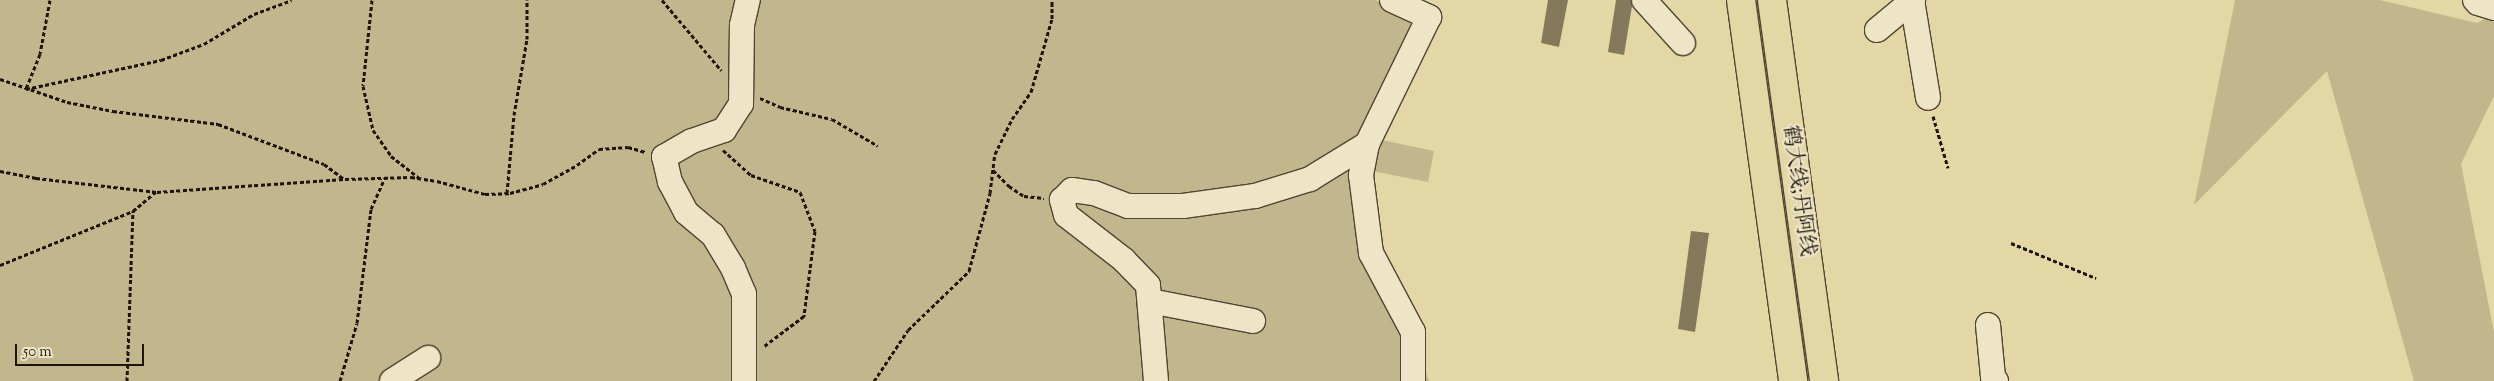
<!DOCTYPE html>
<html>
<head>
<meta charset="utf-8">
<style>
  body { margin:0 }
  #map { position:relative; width:2494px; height:381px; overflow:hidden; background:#e4d7a6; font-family:"Sorts Mill Goudy","Noto Serif SC",serif }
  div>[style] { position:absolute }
  .green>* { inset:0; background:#c2b68c }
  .building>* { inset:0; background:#85795c }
  .path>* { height:3px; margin-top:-1.5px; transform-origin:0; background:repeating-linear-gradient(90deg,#1e140c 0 4px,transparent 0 6.5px) }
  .roads { filter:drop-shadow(1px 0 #504532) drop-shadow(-1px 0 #504532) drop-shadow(0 1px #504532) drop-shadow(0 -1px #504532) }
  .minor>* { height:24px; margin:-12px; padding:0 12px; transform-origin:12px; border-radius:12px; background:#ede5c5 }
  .highway>* { height:28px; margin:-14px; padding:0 14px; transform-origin:14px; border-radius:14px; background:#e4d7a6 }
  span { translate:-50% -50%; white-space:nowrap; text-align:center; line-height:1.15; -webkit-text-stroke:4px #ede5c5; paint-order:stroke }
  .street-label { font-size:21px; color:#1e140c }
  .scale { position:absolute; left:15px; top:344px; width:129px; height:22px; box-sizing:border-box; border:2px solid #1e140c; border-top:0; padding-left:6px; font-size:15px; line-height:18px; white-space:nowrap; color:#1e140c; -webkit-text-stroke:4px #ede5c5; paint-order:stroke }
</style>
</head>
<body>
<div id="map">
  <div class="green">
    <i style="clip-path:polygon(0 0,1375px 0,1420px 19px,1377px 139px,1434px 151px,1428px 182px,1372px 171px,1382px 242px,1429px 381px,0 381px)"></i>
    <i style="clip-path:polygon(2235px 0,2380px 0,2477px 23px,2494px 14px,2494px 96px,2461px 164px,2494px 332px,2494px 381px,2414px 381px,2327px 71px,2194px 205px)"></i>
  </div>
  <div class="building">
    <i style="clip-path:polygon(1548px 0,1568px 0,1559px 47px,1541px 43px)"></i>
    <i style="clip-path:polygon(1616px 0,1631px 0,1632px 6px,1624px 55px,1608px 52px)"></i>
    <i style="clip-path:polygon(1691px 231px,1709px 233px,1695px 332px,1678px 329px)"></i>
  </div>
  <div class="path">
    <i style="left:50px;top:0;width:55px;rotate:100.5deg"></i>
    <i style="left:40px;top:54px;width:38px;rotate:112deg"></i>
    <i style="left:26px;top:89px;width:138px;rotate:-12.1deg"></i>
    <i style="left:161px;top:60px;width:46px;rotate:-20.4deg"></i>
    <i style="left:204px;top:44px;width:58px;rotate:-31deg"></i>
    <i style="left:254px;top:14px;width:40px;rotate:-20.2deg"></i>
    <i style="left:372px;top:0;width:86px;rotate:96deg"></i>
    <i style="left:363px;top:86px;width:45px;rotate:77.2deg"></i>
    <i style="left:373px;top:130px;width:32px;rotate:55deg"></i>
    <i style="left:391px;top:156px;width:36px;rotate:38deg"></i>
    <i style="left:662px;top:0;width:92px;rotate:49.9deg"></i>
    <i style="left:0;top:79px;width:71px;rotate:18.9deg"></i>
    <i style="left:67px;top:102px;width:47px;rotate:11.1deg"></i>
    <i style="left:113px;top:111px;width:106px;rotate:7.1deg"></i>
    <i style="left:218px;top:124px;width:113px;rotate:20.7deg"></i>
    <i style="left:324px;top:164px;width:25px;rotate:37deg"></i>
    <i style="left:760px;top:98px;width:22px;rotate:24deg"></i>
    <i style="left:780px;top:107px;width:53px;rotate:13deg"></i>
    <i style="left:832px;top:119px;width:53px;rotate:30.4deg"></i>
    <i style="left:1933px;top:116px;width:54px;rotate:73.9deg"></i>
    <i style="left:723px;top:150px;width:38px;rotate:42deg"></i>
    <i style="left:751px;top:175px;width:52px;rotate:19.1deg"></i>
    <i style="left:800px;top:192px;width:42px;rotate:69deg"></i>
    <i style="left:815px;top:231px;width:86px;rotate:97.4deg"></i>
    <i style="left:804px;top:316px;width:51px;rotate:142.9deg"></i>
    <i style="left:993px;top:170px;width:23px;rotate:45deg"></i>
    <i style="left:1009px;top:186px;width:18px;rotate:34deg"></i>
    <i style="left:1024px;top:196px;width:20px;rotate:6deg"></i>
    <i style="left:0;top:171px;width:37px;rotate:11deg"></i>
    <i style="left:36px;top:178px;width:122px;rotate:6.6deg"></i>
    <i style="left:157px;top:192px;width:188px;rotate:-4deg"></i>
    <i style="left:345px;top:179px;width:66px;rotate:-1.7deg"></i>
    <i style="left:411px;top:177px;width:26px;rotate:9deg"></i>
    <i style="left:437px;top:181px;width:50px;rotate:15.2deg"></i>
    <i style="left:485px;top:194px;width:25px;rotate:-2deg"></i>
    <i style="left:510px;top:193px;width:34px;rotate:-15deg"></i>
    <i style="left:543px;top:184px;width:39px;rotate:-29deg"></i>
    <i style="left:577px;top:165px;width:27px;rotate:-36deg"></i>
    <i style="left:599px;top:149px;width:29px;rotate:-4deg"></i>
    <i style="left:628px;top:147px;width:19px;rotate:16deg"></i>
    <i style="left:507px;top:193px;width:78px;rotate:-84.9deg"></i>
    <i style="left:514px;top:115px;width:77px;rotate:-80.3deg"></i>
    <i style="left:527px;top:39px;width:39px;rotate:-90deg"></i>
    <i style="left:2011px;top:243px;width:92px;rotate:22.4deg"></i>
    <i style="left:0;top:265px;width:144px;rotate:-22.1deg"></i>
    <i style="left:133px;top:211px;width:30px;rotate:-40deg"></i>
    <i style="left:127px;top:381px;width:170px;rotate:-88deg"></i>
    <i style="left:340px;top:381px;width:60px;rotate:-73.7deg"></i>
    <i style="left:357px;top:323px;width:115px;rotate:-83deg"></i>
    <i style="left:371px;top:209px;width:34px;rotate:-66deg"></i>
    <i style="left:874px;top:381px;width:61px;rotate:-56.3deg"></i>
    <i style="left:908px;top:330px;width:85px;rotate:-44deg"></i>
    <i style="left:969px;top:271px;width:81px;rotate:-74.9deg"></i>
    <i style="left:990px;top:193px;width:39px;rotate:-83deg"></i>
    <i style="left:995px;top:154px;width:39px;rotate:-64deg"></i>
    <i style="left:1012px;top:119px;width:33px;rotate:-55deg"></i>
    <i style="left:1031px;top:92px;width:76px;rotate:-74deg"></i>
    <i style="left:1052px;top:19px;width:19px;rotate:-90deg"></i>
  </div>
  <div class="roads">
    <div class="minor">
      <i style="left:1392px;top:0;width:41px;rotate:24.7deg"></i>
      <i style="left:1429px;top:17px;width:141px;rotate:116deg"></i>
      <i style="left:1367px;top:144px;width:32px;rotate:101deg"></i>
      <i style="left:1361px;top:175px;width:79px;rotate:82.7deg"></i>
      <i style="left:1371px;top:253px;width:89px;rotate:62deg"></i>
      <i style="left:1413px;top:332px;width:49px;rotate:90deg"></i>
      <i style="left:1644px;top:0;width:58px;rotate:47.8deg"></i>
      <i style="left:1912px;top:0;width:99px;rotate:80.7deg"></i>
      <i style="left:2475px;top:0;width:4px;rotate:45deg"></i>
      <i style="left:2478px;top:3px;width:17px;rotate:17deg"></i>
      <i style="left:1877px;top:30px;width:47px;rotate:-39.8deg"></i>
      <i style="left:1150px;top:301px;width:105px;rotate:11deg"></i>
      <i style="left:1988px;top:325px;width:52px;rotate:84.5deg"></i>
      <i style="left:1993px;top:377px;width:5px;rotate:53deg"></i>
      <i style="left:392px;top:381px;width:43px;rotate:-32.6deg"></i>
      <i style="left:744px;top:381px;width:87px;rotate:-90deg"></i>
      <i style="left:744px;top:294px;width:28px;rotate:-113deg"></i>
      <i style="left:733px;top:268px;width:39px;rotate:-121deg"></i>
      <i style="left:713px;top:235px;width:35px;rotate:-140deg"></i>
      <i style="left:686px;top:212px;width:34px;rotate:-118deg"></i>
      <i style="left:670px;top:182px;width:26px;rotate:-103deg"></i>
      <i style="left:664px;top:157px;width:32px;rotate:-30deg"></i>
      <i style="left:692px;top:141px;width:34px;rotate:-19deg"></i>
      <i style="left:724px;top:130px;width:31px;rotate:-57deg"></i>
      <i style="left:741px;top:104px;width:79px;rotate:-89.3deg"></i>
      <i style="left:742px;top:25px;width:26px;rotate:-77deg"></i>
      <i style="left:1156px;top:381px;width:96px;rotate:-94.8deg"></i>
      <i style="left:1148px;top:285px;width:35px;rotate:-134deg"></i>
      <i style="left:1124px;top:260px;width:73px;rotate:-142.2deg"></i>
      <i style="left:1066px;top:215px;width:16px;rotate:-105deg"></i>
      <i style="left:1062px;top:200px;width:14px;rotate:-45deg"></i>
      <i style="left:1072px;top:190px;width:22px;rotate:8deg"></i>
      <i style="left:1094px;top:193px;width:36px;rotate:21deg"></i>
      <i style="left:1128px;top:206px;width:55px"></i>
      <i style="left:1183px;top:206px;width:73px;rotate:-7.9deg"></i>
      <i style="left:1255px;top:196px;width:58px;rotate:-17.2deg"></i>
      <i style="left:1310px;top:179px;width:67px;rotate:-31.6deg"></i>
    </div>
    <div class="highway">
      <i style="left:1741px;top:0;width:385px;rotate:82.2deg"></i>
      <i style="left:1772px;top:0;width:385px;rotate:82.2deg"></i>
    </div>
  </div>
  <div class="street-label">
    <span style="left:1798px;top:191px;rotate:82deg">鹤大线;丹阿线</span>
  </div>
  <div class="scale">50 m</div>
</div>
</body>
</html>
